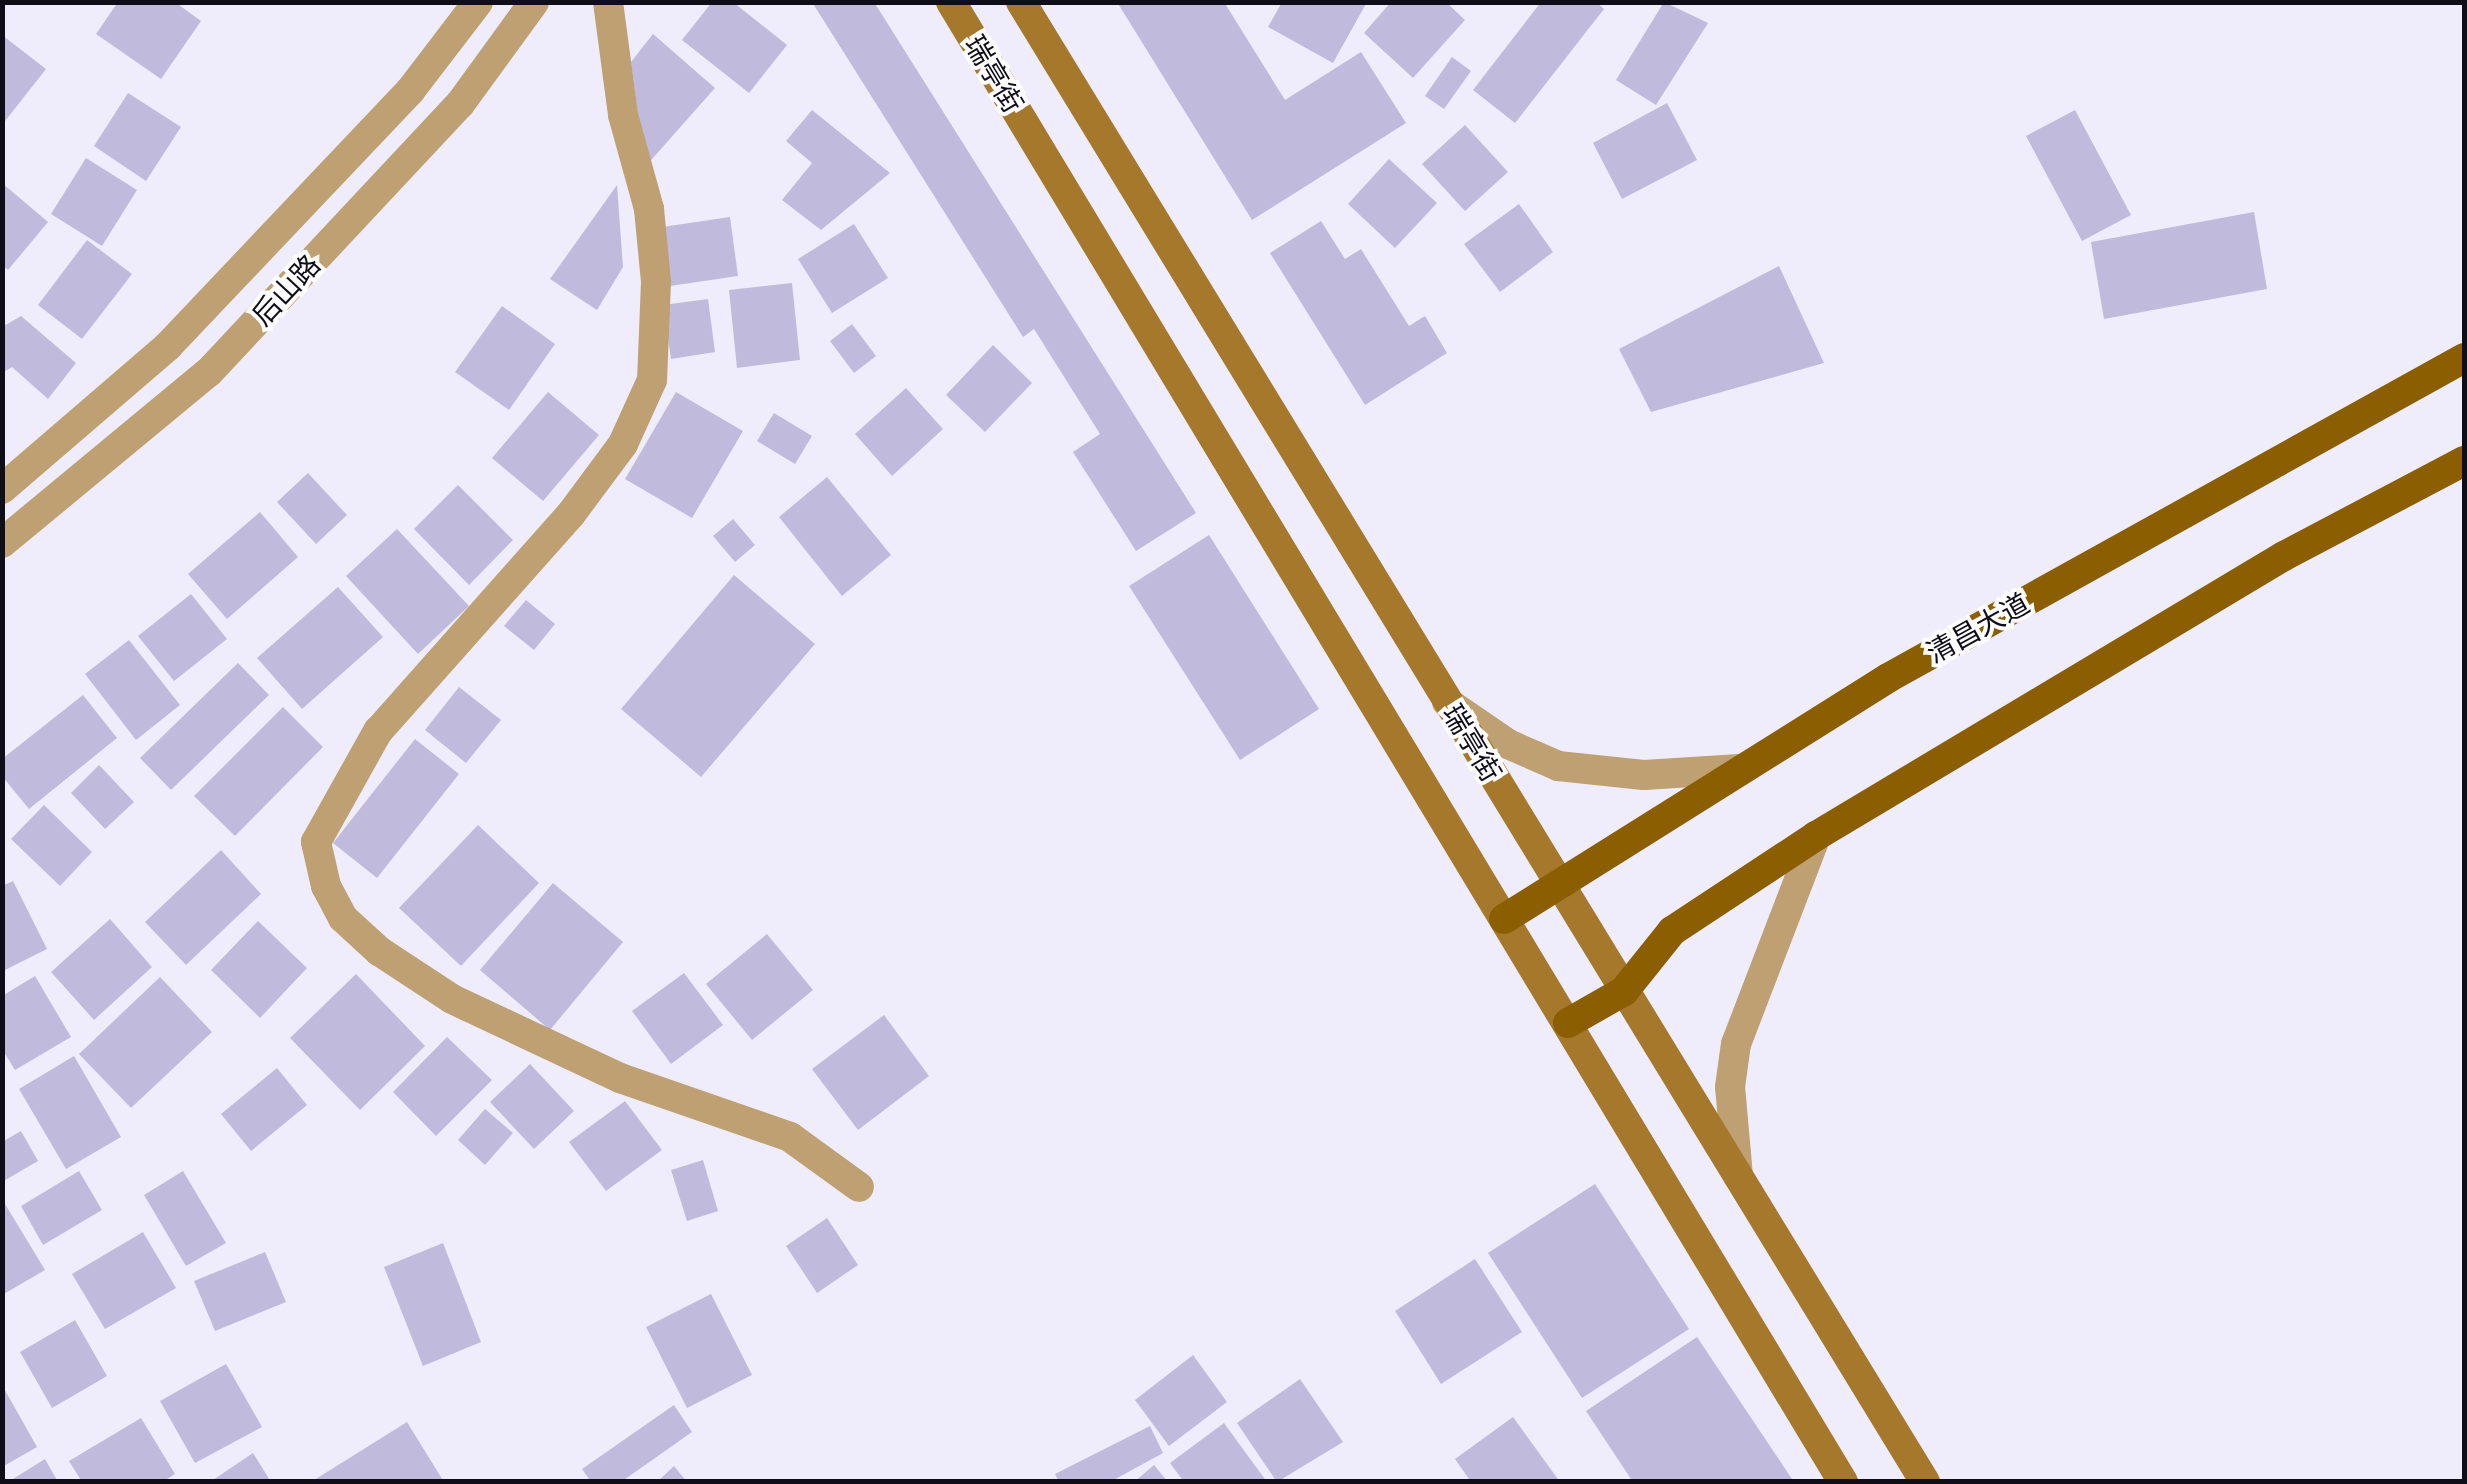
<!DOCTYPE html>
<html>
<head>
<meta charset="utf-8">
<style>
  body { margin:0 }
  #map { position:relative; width:2467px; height:1484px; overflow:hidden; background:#efedfb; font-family:"IBM Plex Sans","Noto Sans SC",sans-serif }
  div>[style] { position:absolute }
  .building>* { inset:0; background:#c0bbdc }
  .street>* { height:30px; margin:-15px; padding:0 15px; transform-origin:15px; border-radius:15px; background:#bea072 }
  .secondary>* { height:30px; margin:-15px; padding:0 15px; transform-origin:15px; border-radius:15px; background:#a5782b }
  .primary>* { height:30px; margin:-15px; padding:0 15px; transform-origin:15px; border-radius:15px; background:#8a5e01 }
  span { translate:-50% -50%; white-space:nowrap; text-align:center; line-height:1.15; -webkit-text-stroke:8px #fcfcfc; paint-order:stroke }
  .street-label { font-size:28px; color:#0f0d18 }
  .frame { position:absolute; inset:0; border:5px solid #0f0d18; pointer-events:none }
</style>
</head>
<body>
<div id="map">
  <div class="building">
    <i style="clip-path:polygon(118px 2px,175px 2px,201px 21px,161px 79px,96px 34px)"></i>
    <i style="clip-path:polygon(712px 2px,733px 2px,787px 45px,749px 93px,682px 40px)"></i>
    <i style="clip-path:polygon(812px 2px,874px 2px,1196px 513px,1136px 551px,1073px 452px,1100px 434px,1034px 329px,1023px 337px)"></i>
    <i style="clip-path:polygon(1117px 2px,1224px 2px,1285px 100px,1361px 52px,1406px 123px,1252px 220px)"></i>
    <i style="clip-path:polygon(1282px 2px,1367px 2px,1333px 63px,1268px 27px)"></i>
    <i style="clip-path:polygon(1391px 2px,1446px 2px,1465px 20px,1413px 78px,1364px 33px)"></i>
    <i style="clip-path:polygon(1541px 2px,1596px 2px,1604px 9px,1515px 123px,1473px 90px)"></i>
    <i style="clip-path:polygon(1664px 2px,1708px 23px,1656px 105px,1616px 80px)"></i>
    <i style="clip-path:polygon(653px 34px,715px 88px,645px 167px,631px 62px)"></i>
    <i style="clip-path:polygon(2px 35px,46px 69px,2px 125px)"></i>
    <i style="clip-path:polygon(1452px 57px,1471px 71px,1444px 109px,1425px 96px)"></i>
    <i style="clip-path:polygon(128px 93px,181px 127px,146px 181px,94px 146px)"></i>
    <i style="clip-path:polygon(1667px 103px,1697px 160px,1622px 199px,1593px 143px)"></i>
    <i style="clip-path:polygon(812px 110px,890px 173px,821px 230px,782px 200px,812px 163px,786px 141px)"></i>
    <i style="clip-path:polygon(2075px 110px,2131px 215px,2082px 241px,2026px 136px)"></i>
    <i style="clip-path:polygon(1465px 125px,1508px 172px,1465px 211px,1422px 164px)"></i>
    <i style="clip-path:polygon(86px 158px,137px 190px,102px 246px,51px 214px)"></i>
    <i style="clip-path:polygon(1389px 159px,1437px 203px,1395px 248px,1348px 204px)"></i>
    <i style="clip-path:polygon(2px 183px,48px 222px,8px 270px,2px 265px)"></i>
    <i style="clip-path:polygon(617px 185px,623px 267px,597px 310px,550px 279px)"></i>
    <i style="clip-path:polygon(1519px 204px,1553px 252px,1500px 292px,1464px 244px)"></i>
    <i style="clip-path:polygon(2254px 212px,2267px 289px,2104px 319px,2091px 242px)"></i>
    <i style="clip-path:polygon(730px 217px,738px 276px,670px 286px,662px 227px)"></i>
    <i style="clip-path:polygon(1321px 221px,1345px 259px,1361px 249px,1409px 326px,1425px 316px,1447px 353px,1365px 405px,1270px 253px)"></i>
    <i style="clip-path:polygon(854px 224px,888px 278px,832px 313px,798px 259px)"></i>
    <i style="clip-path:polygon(87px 240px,132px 274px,82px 339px,38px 305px)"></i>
    <i style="clip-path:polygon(1779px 266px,1824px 363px,1651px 412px,1619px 349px)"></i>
    <i style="clip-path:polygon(792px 283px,800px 360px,737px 368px,729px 290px)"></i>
    <i style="clip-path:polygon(708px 299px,715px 352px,671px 359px,663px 305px)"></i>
    <i style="clip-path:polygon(502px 306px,555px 344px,509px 410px,455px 372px)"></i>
    <i style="clip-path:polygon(21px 316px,76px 363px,48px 399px,12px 367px,2px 373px,2px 327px)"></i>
    <i style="clip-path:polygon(852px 324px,876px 356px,854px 373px,830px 341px)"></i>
    <i style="clip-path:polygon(993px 345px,1032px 383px,985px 432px,946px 395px)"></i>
    <i style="clip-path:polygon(906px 388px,943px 429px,892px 476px,855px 434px)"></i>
    <i style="clip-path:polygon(548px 392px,599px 435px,543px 501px,492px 458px)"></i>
    <i style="clip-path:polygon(676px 392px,743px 431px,692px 518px,625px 479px)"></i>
    <i style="clip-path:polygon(774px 413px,812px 436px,795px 464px,757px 441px)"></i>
    <i style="clip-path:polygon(308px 473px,347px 515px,316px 544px,277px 502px)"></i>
    <i style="clip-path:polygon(827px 477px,891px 555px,842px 596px,779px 517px)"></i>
    <i style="clip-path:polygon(458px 485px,513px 540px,469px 585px,414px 529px)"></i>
    <i style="clip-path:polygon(260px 512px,298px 557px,227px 619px,188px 574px)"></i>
    <i style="clip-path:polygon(733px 519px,755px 545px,735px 562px,713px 536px)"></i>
    <i style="clip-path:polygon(397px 529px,469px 606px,418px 654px,346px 576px)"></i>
    <i style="clip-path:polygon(1209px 535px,1319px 709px,1240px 760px,1129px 586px)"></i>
    <i style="clip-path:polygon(734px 575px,815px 644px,701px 777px,621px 709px)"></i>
    <i style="clip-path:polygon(338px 587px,383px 637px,302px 709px,257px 658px)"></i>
    <i style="clip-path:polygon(191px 594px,227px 639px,174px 681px,138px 636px)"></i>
    <i style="clip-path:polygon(526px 600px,555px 624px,534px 650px,504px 626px)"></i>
    <i style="clip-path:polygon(129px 640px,180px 705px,136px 740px,85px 674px)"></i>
    <i style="clip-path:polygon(238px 663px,269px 695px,171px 790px,140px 758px)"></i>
    <i style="clip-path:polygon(459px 687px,501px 720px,466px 763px,425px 730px)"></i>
    <i style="clip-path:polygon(83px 695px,117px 738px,29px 809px,2px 776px,2px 759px)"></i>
    <i style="clip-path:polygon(283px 707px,323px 747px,235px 836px,194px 796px)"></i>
    <i style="clip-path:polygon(415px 739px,459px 774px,377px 878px,333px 843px)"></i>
    <i style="clip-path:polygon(99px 765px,134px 802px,105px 829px,71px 793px)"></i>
    <i style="clip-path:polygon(44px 805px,92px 852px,60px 886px,11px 839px)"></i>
    <i style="clip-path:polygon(478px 825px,539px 883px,461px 966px,399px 908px)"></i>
    <i style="clip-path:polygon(221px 850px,261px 894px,186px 965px,145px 922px)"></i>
    <i style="clip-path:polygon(13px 881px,47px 949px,5px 970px,2px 886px)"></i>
    <i style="clip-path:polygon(553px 883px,623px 942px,550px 1030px,480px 970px)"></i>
    <i style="clip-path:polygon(110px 919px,152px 967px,94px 1020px,51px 972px)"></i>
    <i style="clip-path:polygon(258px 921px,307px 968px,260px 1018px,211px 970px)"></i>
    <i style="clip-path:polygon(767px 934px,813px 990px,752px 1040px,706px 984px)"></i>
    <i style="clip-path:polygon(684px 973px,723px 1025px,671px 1064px,632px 1011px)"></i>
    <i style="clip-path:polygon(356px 974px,425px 1046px,360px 1110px,290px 1038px)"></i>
    <i style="clip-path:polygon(35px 976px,71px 1037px,15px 1070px,2px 1049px,2px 996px)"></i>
    <i style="clip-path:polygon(160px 977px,212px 1032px,131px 1108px,79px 1054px)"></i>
    <i style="clip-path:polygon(884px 1015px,929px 1076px,858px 1130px,812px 1069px)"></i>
    <i style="clip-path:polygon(447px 1037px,492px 1080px,436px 1136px,393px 1092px)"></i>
    <i style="clip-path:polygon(74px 1056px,121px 1137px,66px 1169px,19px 1089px)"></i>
    <i style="clip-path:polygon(530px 1064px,574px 1111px,534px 1149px,490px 1102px)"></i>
    <i style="clip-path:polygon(277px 1068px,307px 1105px,251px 1151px,221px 1114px)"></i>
    <i style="clip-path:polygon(625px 1101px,662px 1150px,606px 1191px,569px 1142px)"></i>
    <i style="clip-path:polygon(485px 1109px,513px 1133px,485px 1165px,458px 1140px)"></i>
    <i style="clip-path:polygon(21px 1131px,38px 1161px,2px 1182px,2px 1142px)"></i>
    <i style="clip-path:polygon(703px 1160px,718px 1211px,687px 1221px,671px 1170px)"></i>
    <i style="clip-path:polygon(79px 1171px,102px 1210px,43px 1245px,21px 1206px)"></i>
    <i style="clip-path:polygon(183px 1171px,226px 1243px,186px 1266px,144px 1195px)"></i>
    <i style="clip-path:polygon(1595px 1184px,1689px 1329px,1582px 1398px,1488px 1253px)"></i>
    <i style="clip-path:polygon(2px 1199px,45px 1270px,2px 1295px)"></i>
    <i style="clip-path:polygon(827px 1218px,858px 1265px,817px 1293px,786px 1246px)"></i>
    <i style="clip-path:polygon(143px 1232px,176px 1288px,105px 1329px,72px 1274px)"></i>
    <i style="clip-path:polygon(443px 1243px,481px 1342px,423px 1366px,384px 1267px)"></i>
    <i style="clip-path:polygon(265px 1252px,286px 1302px,215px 1331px,194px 1281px)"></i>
    <i style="clip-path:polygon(1475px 1259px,1522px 1332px,1441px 1384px,1395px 1311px)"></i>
    <i style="clip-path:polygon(711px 1294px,752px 1375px,687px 1408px,646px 1327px)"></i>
    <i style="clip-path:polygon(75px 1320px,107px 1376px,52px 1408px,20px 1352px)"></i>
    <i style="clip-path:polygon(1697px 1337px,1794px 1482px,1633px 1482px,1586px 1411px)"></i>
    <i style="clip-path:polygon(1193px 1355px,1227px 1402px,1169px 1446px,1135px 1400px)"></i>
    <i style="clip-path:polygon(226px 1364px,262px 1427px,195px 1463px,160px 1401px)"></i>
    <i style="clip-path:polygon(1300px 1379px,1343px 1442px,1277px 1482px,1237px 1423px)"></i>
    <i style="clip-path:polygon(2px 1385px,37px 1447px,2px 1467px)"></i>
    <i style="clip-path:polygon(674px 1405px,692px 1432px,621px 1482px,591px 1482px,582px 1469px)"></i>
    <i style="clip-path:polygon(1513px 1417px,1560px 1482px,1471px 1482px,1455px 1459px)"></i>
    <i style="clip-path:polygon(141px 1418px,175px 1474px,162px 1482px,82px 1482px,69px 1461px)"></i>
    <i style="clip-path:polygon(407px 1422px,444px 1482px,311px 1482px)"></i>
    <i style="clip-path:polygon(1224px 1423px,1267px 1482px,1184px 1482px,1170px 1463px)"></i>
    <i style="clip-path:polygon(1150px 1426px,1163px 1453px,1110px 1482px,1059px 1482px,1055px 1474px)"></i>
    <i style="clip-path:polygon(253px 1453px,271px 1482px,210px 1482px)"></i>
    <i style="clip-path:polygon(45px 1459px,58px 1482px,8px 1482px)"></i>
    <i style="clip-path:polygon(1154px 1465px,1168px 1482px,1134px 1482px)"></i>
    <i style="clip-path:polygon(674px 1466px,687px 1482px,657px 1482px)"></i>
  </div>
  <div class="street">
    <i style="left:608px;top:2px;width:114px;rotate:82.4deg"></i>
    <i style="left:623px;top:115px;width:98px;rotate:74.5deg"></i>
    <i style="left:649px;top:209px;width:73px;rotate:84.5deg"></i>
    <i style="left:656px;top:282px;width:98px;rotate:92.3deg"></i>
    <i style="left:652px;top:380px;width:70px;rotate:114.4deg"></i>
    <i style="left:623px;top:444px;width:87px;rotate:126.6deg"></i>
    <i style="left:571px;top:514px;width:290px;rotate:131.6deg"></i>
    <i style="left:378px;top:731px;width:127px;rotate:119.2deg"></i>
    <i style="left:316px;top:842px;width:45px;rotate:77.2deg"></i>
    <i style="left:326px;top:886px;width:36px;rotate:62deg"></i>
    <i style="left:343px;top:918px;width:49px;rotate:42.5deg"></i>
    <i style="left:379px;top:951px;width:87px;rotate:33.3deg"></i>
    <i style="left:452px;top:999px;width:186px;rotate:25.2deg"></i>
    <i style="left:620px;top:1078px;width:180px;rotate:19.1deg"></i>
    <i style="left:790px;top:1137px;width:85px;rotate:35.9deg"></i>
    <i style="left:2px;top:489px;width:219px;rotate:-40.7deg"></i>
    <i style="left:168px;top:346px;width:352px;rotate:-46.5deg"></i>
    <i style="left:410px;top:91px;width:112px;rotate:-52.6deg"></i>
    <i style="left:2px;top:543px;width:268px;rotate:-39.6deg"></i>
    <i style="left:209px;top:372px;width:367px;rotate:-46.9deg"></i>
    <i style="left:460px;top:104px;width:126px;rotate:-54deg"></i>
    <i style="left:1447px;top:702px;width:74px;rotate:34.5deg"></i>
    <i style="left:1508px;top:744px;width:55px;rotate:23.7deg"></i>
    <i style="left:1558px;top:766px;width:86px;rotate:6deg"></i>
    <i style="left:1644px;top:775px;width:96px;rotate:-3.6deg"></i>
    <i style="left:1738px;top:1176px;width:89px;rotate:-95.1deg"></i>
    <i style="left:1730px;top:1087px;width:43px;rotate:-82.1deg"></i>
    <i style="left:1736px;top:1044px;width:223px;rotate:-69deg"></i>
  </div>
  <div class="secondary">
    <i style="left:951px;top:2px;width:1728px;rotate:58.92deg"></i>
    <i style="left:1021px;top:2px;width:1734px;rotate:58.58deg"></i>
  </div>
  <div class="primary">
    <i style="left:1504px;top:919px;width:453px;rotate:-32.1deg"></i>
    <i style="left:1888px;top:678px;width:659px;rotate:-29.05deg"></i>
    <i style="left:1568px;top:1023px;width:64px;rotate:-29.7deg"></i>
    <i style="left:1624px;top:991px;width:77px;rotate:-51.3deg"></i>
    <i style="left:1672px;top:931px;width:173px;rotate:-33.4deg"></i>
    <i style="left:1816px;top:836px;width:545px;rotate:-30.89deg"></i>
    <i style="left:2284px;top:556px;width:204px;rotate:-27.8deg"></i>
  </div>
  <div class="street-label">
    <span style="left:994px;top:74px;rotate:59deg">瑞亭街</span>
    <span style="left:286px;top:290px;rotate:-47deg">后山路</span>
    <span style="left:1978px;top:628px;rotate:-29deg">清昌大道</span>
    <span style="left:1472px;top:743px;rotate:59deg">瑞亭街</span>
  </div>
  <div class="frame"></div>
</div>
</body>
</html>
